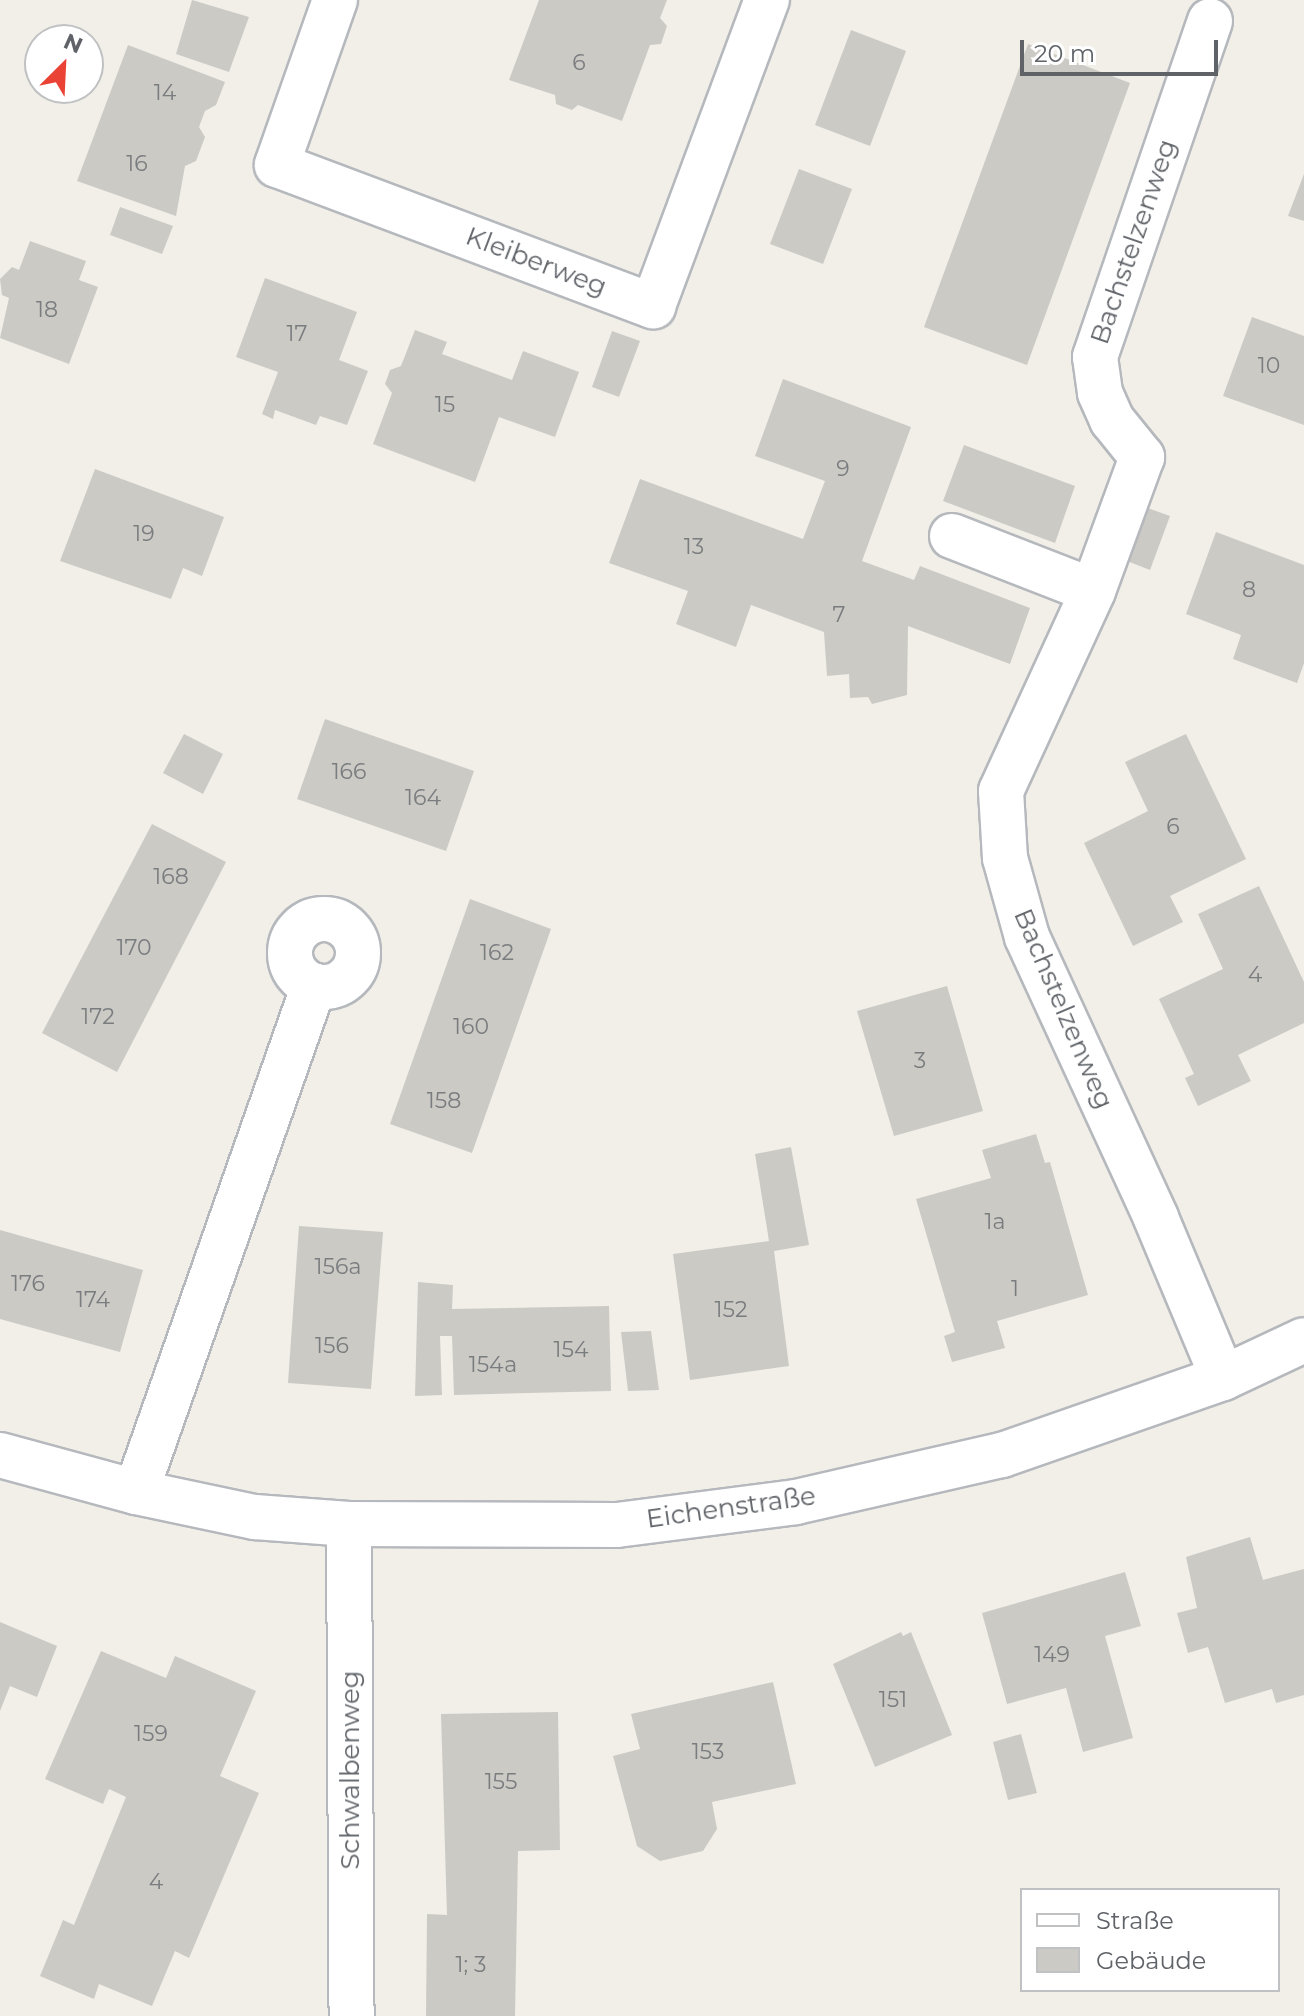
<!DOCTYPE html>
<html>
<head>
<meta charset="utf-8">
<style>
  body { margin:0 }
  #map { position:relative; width:1304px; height:2016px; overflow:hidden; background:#f1efe8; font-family:Montserrat,sans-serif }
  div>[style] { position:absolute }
  .building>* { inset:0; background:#cccac5 }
  .roads { filter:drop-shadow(2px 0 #b5b8bc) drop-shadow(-2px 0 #b5b8bc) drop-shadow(0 2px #b5b8bc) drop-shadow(0 -2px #b5b8bc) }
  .street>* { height:44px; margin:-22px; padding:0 22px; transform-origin:22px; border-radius:22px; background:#fff }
  .street>.ring { margin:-22px; padding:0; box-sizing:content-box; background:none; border:44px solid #fff; border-radius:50% }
  .secondary>* { height:44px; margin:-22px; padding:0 22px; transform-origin:22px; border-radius:22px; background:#fff }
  span { translate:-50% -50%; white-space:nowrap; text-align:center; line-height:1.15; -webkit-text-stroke:8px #fff; paint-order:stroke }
  .number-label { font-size:22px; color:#7a7d7f }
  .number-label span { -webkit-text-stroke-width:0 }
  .street-label { font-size:26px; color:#5f6368 }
  .legend { position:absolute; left:1020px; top:1888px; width:260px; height:104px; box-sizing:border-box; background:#fff; border:2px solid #bfc1c3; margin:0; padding:10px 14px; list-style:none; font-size:24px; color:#5f6368 }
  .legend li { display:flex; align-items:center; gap:16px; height:40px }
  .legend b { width:40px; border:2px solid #bfc1c3 }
  .north { position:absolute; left:24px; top:24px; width:80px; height:80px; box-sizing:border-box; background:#fff; border:2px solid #bfc1c3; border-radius:50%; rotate:24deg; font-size:22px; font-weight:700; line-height:32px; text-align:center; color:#5f6368 }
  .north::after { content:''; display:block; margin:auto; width:28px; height:36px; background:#ea4335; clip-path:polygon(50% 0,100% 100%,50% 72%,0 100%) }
  .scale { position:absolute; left:1020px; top:40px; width:198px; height:36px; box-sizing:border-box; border:4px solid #5f6368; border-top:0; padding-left:10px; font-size:24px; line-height:28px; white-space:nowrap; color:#5f6368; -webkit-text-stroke:6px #fff; paint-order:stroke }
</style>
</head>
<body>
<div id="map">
  <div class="building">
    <i style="clip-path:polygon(192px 0,249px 17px,229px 72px,176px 54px)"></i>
    <i style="clip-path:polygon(539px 0,667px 0,660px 18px,667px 26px,661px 44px,650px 45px,622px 121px,578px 105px,572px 110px,556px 104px,555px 95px,509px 80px)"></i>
    <i style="clip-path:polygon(851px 30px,906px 51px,870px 146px,815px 125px)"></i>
    <i style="clip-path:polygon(1028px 44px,1130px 83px,1027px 365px,924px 327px)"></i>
    <i style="clip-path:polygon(128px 45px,225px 82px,216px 105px,205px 111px,199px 127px,205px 137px,196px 161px,185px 166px,176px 216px,77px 181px)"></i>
    <i style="clip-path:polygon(799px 169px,852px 189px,823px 264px,770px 244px)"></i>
    <i style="clip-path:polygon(1304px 174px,1304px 221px,1288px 216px)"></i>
    <i style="clip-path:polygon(120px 207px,173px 226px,162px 254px,110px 235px)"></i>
    <i style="clip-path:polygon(30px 241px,86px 261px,79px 280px,98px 287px,69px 364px,0 338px,9px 298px,2px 295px,0 279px,12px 267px,19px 270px)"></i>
    <i style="clip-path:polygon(265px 278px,357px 312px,339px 360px,368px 371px,347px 425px,320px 416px,316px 425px,275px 410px,273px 419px,262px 414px,278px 372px,236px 357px)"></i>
    <i style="clip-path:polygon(1252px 317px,1304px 336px,1304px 425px,1223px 396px)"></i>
    <i style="clip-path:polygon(415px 330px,447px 342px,442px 354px,512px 380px,523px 351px,579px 372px,555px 437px,499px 417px,475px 482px,373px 444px,392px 393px,385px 384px,390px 370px,401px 366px)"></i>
    <i style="clip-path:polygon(612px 331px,640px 341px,619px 397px,592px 387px)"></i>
    <i style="clip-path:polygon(783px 379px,911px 427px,862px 561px,914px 580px,920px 566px,1030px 608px,1010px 664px,908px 626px,907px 695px,872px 704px,868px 697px,850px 698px,849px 674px,827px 676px,824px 632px,751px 605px,736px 647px,676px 624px,688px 591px,609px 563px,640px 479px,803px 539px,825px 481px,755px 456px)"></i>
    <i style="clip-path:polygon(964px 445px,1075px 486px,1055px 543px,943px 501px)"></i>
    <i style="clip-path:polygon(95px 469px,224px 517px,202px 576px,183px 568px,171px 599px,60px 561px)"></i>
    <i style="clip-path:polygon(1142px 506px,1170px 516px,1150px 570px,1122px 559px)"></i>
    <i style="clip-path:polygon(1216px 532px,1304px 565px,1304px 663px,1297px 683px,1233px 659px,1241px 635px,1186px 614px)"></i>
    <i style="clip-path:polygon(325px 719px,474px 771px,446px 851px,297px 799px)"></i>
    <i style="clip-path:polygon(184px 734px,223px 754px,203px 794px,163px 773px)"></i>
    <i style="clip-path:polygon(1186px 734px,1246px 859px,1170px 896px,1183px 922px,1133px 946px,1084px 843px,1148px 811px,1125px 762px)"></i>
    <i style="clip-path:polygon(152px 824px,226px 862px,117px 1072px,42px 1033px)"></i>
    <i style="clip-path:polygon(1259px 886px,1304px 982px,1304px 1023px,1238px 1055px,1251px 1081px,1198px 1106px,1185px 1078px,1194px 1074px,1159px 999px,1223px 969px,1198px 914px)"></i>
    <i style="clip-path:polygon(470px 899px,551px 929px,472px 1153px,390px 1124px)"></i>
    <i style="clip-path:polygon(947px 986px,983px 1111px,894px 1136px,857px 1011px)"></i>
    <i style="clip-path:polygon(1036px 1134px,1045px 1163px,1050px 1162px,1088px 1295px,997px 1321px,1005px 1348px,952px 1362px,944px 1336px,955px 1332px,916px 1199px,991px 1178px,982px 1150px)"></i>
    <i style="clip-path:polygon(791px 1147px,809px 1245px,774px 1251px,789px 1366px,690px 1380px,673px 1254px,769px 1241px,755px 1154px)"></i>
    <i style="clip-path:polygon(299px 1226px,383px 1232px,371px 1389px,288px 1383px)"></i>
    <i style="clip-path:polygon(0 1230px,143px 1270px,120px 1352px,0 1319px)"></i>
    <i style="clip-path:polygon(418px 1282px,453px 1285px,452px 1309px,609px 1306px,611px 1391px,454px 1395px,452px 1336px,440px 1336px,442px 1395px,415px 1396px)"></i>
    <i style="clip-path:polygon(651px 1331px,659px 1390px,628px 1391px,621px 1332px)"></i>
    <i style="clip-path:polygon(1250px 1537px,1263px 1580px,1304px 1569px,1304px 1695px,1276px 1703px,1272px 1689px,1225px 1703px,1208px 1647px,1188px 1653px,1177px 1613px,1197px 1608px,1186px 1557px)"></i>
    <i style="clip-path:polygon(1125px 1572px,1141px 1626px,1105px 1636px,1133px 1738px,1083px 1752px,1066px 1688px,1007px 1704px,982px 1613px)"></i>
    <i style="clip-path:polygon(0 1622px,57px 1646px,37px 1697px,10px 1686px,0 1711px)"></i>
    <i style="clip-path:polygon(901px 1632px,903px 1636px,911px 1632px,952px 1735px,875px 1767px,833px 1664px)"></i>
    <i style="clip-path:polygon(101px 1651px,166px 1678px,175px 1656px,256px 1691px,220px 1776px,259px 1793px,189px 1958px,175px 1951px,152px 2006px,99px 1984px,94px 1999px,40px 1976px,63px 1920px,74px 1925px,126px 1797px,109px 1789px,103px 1804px,45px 1779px)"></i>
    <i style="clip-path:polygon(773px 1682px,796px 1784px,712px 1802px,717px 1829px,703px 1851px,660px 1861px,637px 1846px,613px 1756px,640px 1749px,631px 1714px)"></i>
    <i style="clip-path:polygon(558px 1712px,560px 1850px,518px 1851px,515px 2016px,426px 2016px,427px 1914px,447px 1915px,441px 1714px)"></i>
    <i style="clip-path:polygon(1021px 1734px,1037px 1793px,1008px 1800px,993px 1742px)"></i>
  </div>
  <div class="roads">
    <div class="street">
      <i style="left:335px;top:0;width:175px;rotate:109.4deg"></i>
      <i style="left:277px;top:165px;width:402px;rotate:20.6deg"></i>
      <i style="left:653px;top:306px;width:327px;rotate:-69.6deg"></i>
      <i style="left:1210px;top:21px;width:355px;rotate:108.9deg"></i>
      <i style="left:1095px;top:357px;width:36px;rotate:82deg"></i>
      <i style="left:1100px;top:393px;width:30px;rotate:66deg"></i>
      <i style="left:1112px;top:420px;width:48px;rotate:51deg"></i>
      <i style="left:1142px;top:457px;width:143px;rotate:110.1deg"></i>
      <i style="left:1093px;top:591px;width:220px;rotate:114.7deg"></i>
      <i style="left:1001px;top:791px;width:67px;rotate:86.6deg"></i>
      <i style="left:1005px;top:858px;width:82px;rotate:74.4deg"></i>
      <i style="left:1027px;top:937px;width:309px;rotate:65.3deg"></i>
      <i style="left:1156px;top:1218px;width:173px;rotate:67.3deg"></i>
      <i style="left:952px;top:536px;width:151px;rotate:21.3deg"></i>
      <i class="ring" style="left:290px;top:919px;width:24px;height:24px"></i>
      <i style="left:136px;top:1492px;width:537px;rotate:-70.65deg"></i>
      <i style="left:349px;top:1524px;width:492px;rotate:89.7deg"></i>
    </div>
    <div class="secondary">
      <i style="left:0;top:1455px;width:141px;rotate:15.2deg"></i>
      <i style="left:136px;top:1492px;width:122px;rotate:11.9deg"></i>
      <i style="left:255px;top:1517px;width:94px;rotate:4.3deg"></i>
      <i style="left:349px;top:1524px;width:268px;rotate:0.2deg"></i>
      <i style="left:617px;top:1525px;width:180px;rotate:-7.3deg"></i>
      <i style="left:796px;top:1502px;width:211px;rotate:-12.9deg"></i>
      <i style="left:1002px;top:1455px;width:234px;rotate:-19.2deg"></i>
      <i style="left:1223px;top:1378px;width:89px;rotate:-25.1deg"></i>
    </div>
  </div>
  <div class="number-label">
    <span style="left:579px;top:63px">6</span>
    <span style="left:165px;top:93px">14</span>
    <span style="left:137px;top:164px">16</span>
    <span style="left:47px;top:310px">18</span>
    <span style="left:297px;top:334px">17</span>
    <span style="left:1269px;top:366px">10</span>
    <span style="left:445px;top:405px">15</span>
    <span style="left:843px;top:469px">9</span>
    <span style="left:144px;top:534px">19</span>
    <span style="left:694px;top:547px">13</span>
    <span style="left:1249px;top:590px">8</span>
    <span style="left:839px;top:615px">7</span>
    <span style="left:349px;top:772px">166</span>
    <span style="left:423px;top:798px">164</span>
    <span style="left:1173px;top:827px">6</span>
    <span style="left:171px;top:877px">168</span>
    <span style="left:134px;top:948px">170</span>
    <span style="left:497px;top:953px">162</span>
    <span style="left:1255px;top:975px">4</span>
    <span style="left:98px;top:1017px">172</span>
    <span style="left:471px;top:1027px">160</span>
    <span style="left:920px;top:1061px">3</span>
    <span style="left:444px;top:1101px">158</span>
    <span style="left:995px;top:1222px">1a</span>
    <span style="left:338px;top:1267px">156a</span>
    <span style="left:28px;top:1284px">176</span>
    <span style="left:1015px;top:1289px">1</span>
    <span style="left:93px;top:1300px">174</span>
    <span style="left:731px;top:1310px">152</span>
    <span style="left:332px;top:1346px">156</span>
    <span style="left:571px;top:1350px">154</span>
    <span style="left:493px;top:1365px">154a</span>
    <span style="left:1052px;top:1655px">149</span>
    <span style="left:893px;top:1700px">151</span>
    <span style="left:151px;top:1734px">159</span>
    <span style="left:708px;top:1752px">153</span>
    <span style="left:501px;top:1782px">155</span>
    <span style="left:156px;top:1882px">4</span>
    <span style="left:471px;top:1965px">1; 3</span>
  </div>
  <div class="street-label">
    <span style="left:1134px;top:242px;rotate:-71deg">Bachstelzenweg</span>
    <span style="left:536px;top:262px;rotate:21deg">Kleiberweg</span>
    <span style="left:1063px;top:1009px;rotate:67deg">Bachstelzenweg</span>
    <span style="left:731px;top:1508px;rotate:-8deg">Eichenstraße</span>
    <span style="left:351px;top:1770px;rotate:-90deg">Schwalbenweg</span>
  </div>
  <ul class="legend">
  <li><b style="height:10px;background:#fff"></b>Straße</li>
  <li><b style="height:22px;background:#cccac5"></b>Gebäude</li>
  </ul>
  <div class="north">N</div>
  <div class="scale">20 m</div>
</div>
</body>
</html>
